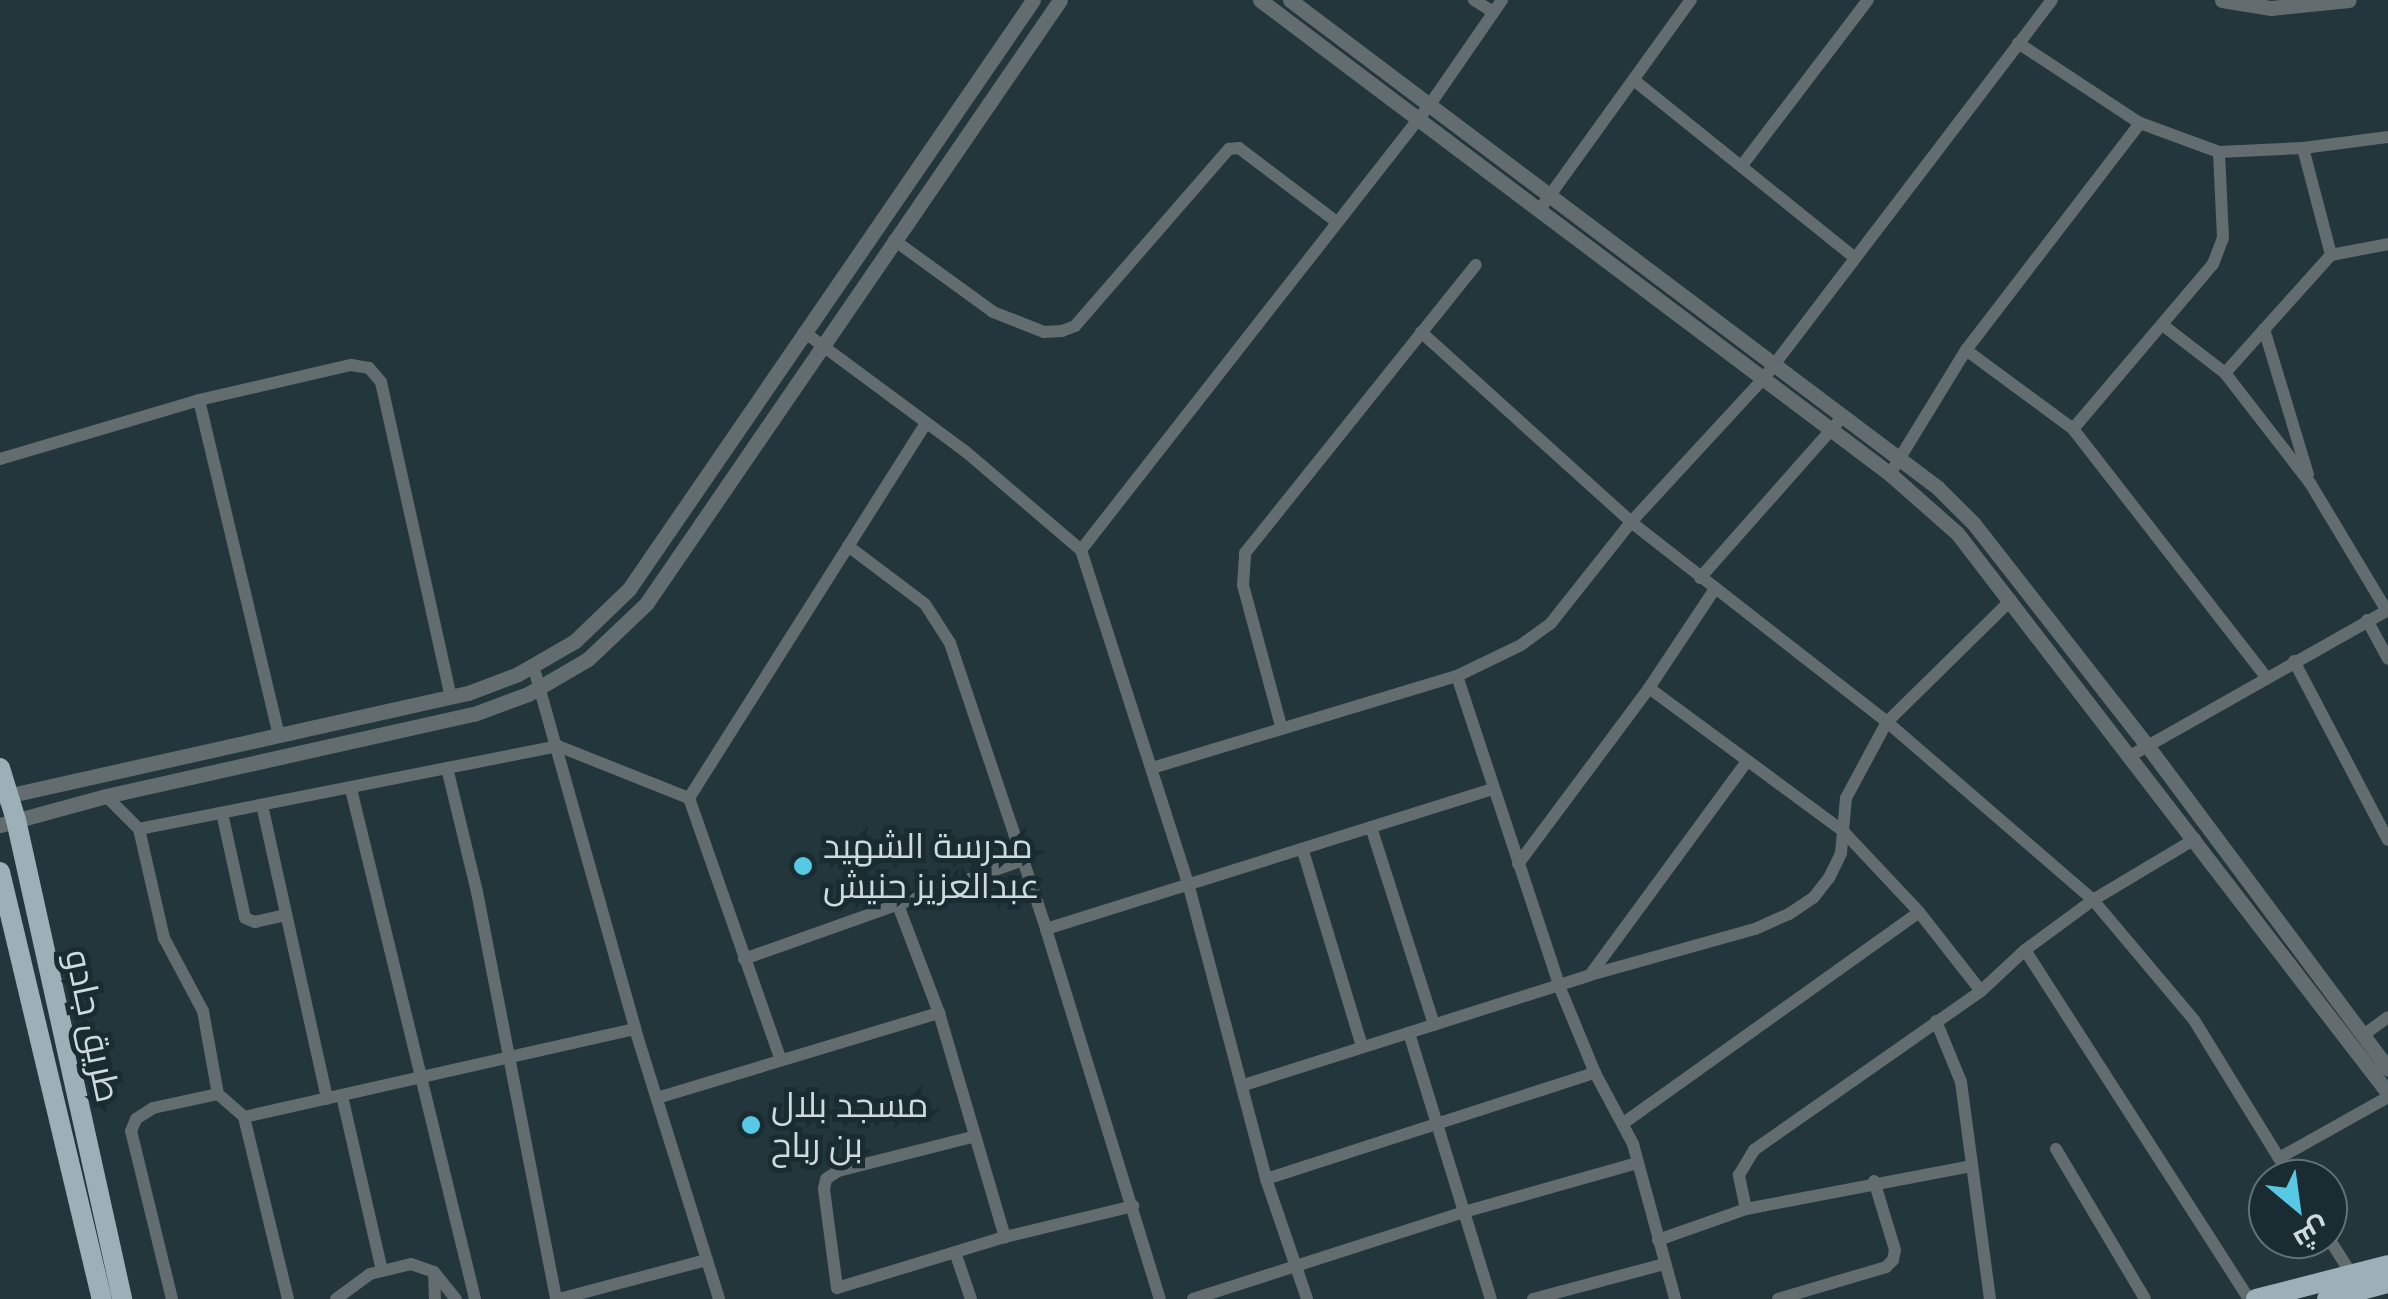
<!DOCTYPE html>
<html>
<head>
<meta charset="utf-8">
<style>
  body { margin:0 }
  #map { position:relative; width:2388px; height:1299px; overflow:hidden; background:#22363c; font-family:Raleway,Cairo,sans-serif }
  div>[style] { position:absolute }
  .minor>* { height:12px; margin:-6px; padding:0 6px; transform-origin:6px; border-radius:6px; background:#636d6f }
  .tertiary>* { height:15px; margin:-7.5px; padding:0 7.5px; transform-origin:7.5px; border-radius:7.5px; background:#636d6f }
  .trunk>* { height:20px; margin:-10px; padding:0 10px; transform-origin:10px; border-radius:10px; background:#9cb1b7 }
  .dots>* { width:28px; height:28px; translate:-50% -50%; box-sizing:border-box; border:5px solid #192c31; border-radius:50% }
  span { translate:-50% -50%; white-space:nowrap; text-align:center; line-height:1.15; -webkit-text-stroke:10px #192c31; paint-order:stroke }
  .poi-label { font-size:35px; color:#cfdade }
  .left { translate:0 -50%; text-align:left }
  .street-label { font-size:35px; color:#cfdade }
  .north { position:absolute; left:2248px; top:1159px; width:100px; height:100px; box-sizing:border-box; background:#192c31; border:2px solid #627276; border-radius:50%; rotate:151deg; font-size:28px; font-weight:700; line-height:40px; text-align:center; color:#cfdade }
  .north::after { content:''; display:block; margin:auto; width:35px; height:45px; background:#58c9e4; clip-path:polygon(50% 0,100% 100%,50% 72%,0 100%) }
</style>
</head>
<body>
<div id="map">
  <div class="minor">
    <i style="left:1474px;top:0;width:22px;rotate:32deg"></i>
    <i style="left:2018px;top:43px;width:146px;rotate:33.3deg"></i>
    <i style="left:2140px;top:123px;width:84px;rotate:20.2deg"></i>
    <i style="left:2219px;top:152px;width:84px;rotate:-2.7deg"></i>
    <i style="left:2303px;top:148px;width:86px;rotate:-7.4deg"></i>
    <i style="left:1635px;top:81px;width:281px;rotate:38.8deg"></i>
    <i style="left:2303px;top:148px;width:111px;rotate:75.3deg"></i>
    <i style="left:2331px;top:255px;width:58px;rotate:-10.9deg"></i>
    <i style="left:1743px;top:164px;width:206px;rotate:-52.7deg"></i>
    <i style="left:1540px;top:209px;width:258px;rotate:-54.2deg"></i>
    <i style="left:894px;top:240px;width:122px;rotate:36deg"></i>
    <i style="left:993px;top:312px;width:55px;rotate:21.4deg"></i>
    <i style="left:1044px;top:332px;width:18px;rotate:-3deg"></i>
    <i style="left:1062px;top:331px;width:14px;rotate:-21deg"></i>
    <i style="left:1075px;top:326px;width:235px;rotate:-49deg"></i>
    <i style="left:1229px;top:149px;width:10px;rotate:-6deg"></i>
    <i style="left:1239px;top:148px;width:123px;rotate:37.1deg"></i>
    <i style="left:2164px;top:326px;width:77px;rotate:37.6deg"></i>
    <i style="left:2225px;top:373px;width:139px;rotate:52.3deg"></i>
    <i style="left:2310px;top:483px;width:149px;rotate:59deg"></i>
    <i style="left:2264px;top:329px;width:152px;rotate:73.2deg"></i>
    <i style="left:804px;top:332px;width:200px;rotate:36.5deg"></i>
    <i style="left:965px;top:451px;width:153px;rotate:40.5deg"></i>
    <i style="left:1081px;top:550px;width:350px;rotate:72.2deg"></i>
    <i style="left:1188px;top:883px;width:306px;rotate:75.2deg"></i>
    <i style="left:1266px;top:1179px;width:127px;rotate:71.1deg"></i>
    <i style="left:1421px;top:332px;width:283px;rotate:42.1deg"></i>
    <i style="left:1631px;top:522px;width:325px;rotate:38deg"></i>
    <i style="left:1887px;top:722px;width:272px;rotate:40.8deg"></i>
    <i style="left:2093px;top:900px;width:157px;rotate:49.9deg"></i>
    <i style="left:2194px;top:1020px;width:187px;rotate:58.4deg"></i>
    <i style="left:1966px;top:350px;width:133px;rotate:36.4deg"></i>
    <i style="left:2073px;top:429px;width:313px;rotate:52.1deg"></i>
    <i style="left:2225px;top:373px;width:159px;rotate:-48.1deg"></i>
    <i style="left:199px;top:400px;width:346px;rotate:76.6deg"></i>
    <i style="left:2073px;top:429px;width:216px;rotate:-49.7deg"></i>
    <i style="left:2213px;top:264px;width:28px;rotate:-69deg"></i>
    <i style="left:2223px;top:238px;width:86px;rotate:-92.7deg"></i>
    <i style="left:0;top:459px;width:208px;rotate:-16.5deg"></i>
    <i style="left:199px;top:400px;width:156px;rotate:-13deg"></i>
    <i style="left:351px;top:365px;width:18px;rotate:9deg"></i>
    <i style="left:369px;top:368px;width:18px;rotate:49deg"></i>
    <i style="left:381px;top:382px;width:323px;rotate:77.5deg"></i>
    <i style="left:1890px;top:474px;width:145px;rotate:-58.5deg"></i>
    <i style="left:1966px;top:350px;width:286px;rotate:-52.5deg"></i>
    <i style="left:848px;top:546px;width:96px;rotate:37deg"></i>
    <i style="left:925px;top:604px;width:46px;rotate:57.3deg"></i>
    <i style="left:950px;top:643px;width:302px;rotate:71.4deg"></i>
    <i style="left:1046px;top:929px;width:387px;rotate:72.9deg"></i>
    <i style="left:1081px;top:550px;width:568px;rotate:-51.94deg"></i>
    <i style="left:1431px;top:103px;width:125px;rotate:-55.4deg"></i>
    <i style="left:1700px;top:578px;width:207px;rotate:-48.5deg"></i>
    <i style="left:2367px;top:620px;width:44px;rotate:61.7deg"></i>
    <i style="left:2294px;top:661px;width:202px;rotate:62.3deg"></i>
    <i style="left:533px;top:665px;width:378px;rotate:74.3deg"></i>
    <i style="left:635px;top:1029px;width:283px;rotate:72.7deg"></i>
    <i style="left:1457px;top:676px;width:329px;rotate:71.7deg"></i>
    <i style="left:1560px;top:988px;width:92px;rotate:67.6deg"></i>
    <i style="left:1595px;top:1073px;width:81px;rotate:61.8deg"></i>
    <i style="left:1633px;top:1144px;width:161px;rotate:74.8deg"></i>
    <i style="left:1649px;top:688px;width:241px;rotate:36.4deg"></i>
    <i style="left:1843px;top:831px;width:111px;rotate:46.8deg"></i>
    <i style="left:1919px;top:912px;width:100px;rotate:51.9deg"></i>
    <i style="left:1281px;top:726px;width:146px;rotate:-105.1deg"></i>
    <i style="left:1243px;top:585px;width:32px;rotate:-86deg"></i>
    <i style="left:1245px;top:553px;width:369px;rotate:-51.3deg"></i>
    <i style="left:2130px;top:756px;width:296px;rotate:-29.5deg"></i>
    <i style="left:447px;top:768px;width:128px;rotate:76.4deg"></i>
    <i style="left:477px;top:892px;width:415px;rotate:79deg"></i>
    <i style="left:1152px;top:768px;width:319px;rotate:-16.8deg"></i>
    <i style="left:1457px;top:676px;width:71px;rotate:-25.8deg"></i>
    <i style="left:1521px;top:645px;width:37px;rotate:-36deg"></i>
    <i style="left:1551px;top:623px;width:129px;rotate:-51.6deg"></i>
    <i style="left:1631px;top:522px;width:196px;rotate:-47.3deg"></i>
    <i style="left:1764px;top:378px;width:475px;rotate:-52.7deg"></i>
    <i style="left:351px;top:789px;width:525px;rotate:76.33deg"></i>
    <i style="left:106px;top:796px;width:47px;rotate:45deg"></i>
    <i style="left:139px;top:829px;width:112px;rotate:77.1deg"></i>
    <i style="left:164px;top:938px;width:83px;rotate:61.9deg"></i>
    <i style="left:203px;top:1011px;width:84px;rotate:79.8deg"></i>
    <i style="left:689px;top:798px;width:275px;rotate:70.7deg"></i>
    <i style="left:262px;top:805px;width:301px;rotate:77.5deg"></i>
    <i style="left:222px;top:813px;width:107px;rotate:77.6deg"></i>
    <i style="left:245px;top:918px;width:11px;rotate:22deg"></i>
    <i style="left:255px;top:922px;width:32px;rotate:-13deg"></i>
    <i style="left:1371px;top:827px;width:208px;rotate:72.3deg"></i>
    <i style="left:139px;top:829px;width:427px;rotate:-11.2deg"></i>
    <i style="left:558px;top:746px;width:141px;rotate:21.7deg"></i>
    <i style="left:689px;top:798px;width:444px;rotate:-57.7deg"></i>
    <i style="left:1303px;top:851px;width:204px;rotate:73.2deg"></i>
    <i style="left:1518px;top:864px;width:219px;rotate:-53.3deg"></i>
    <i style="left:1649px;top:688px;width:118px;rotate:-56.4deg"></i>
    <i style="left:898px;top:905px;width:116px;rotate:69.2deg"></i>
    <i style="left:939px;top:1013px;width:234px;rotate:73.6deg"></i>
    <i style="left:1046px;top:929px;width:468px;rotate:-17.4deg"></i>
    <i style="left:2025px;top:950px;width:415px;rotate:57.3deg"></i>
    <i style="left:744px;top:959px;width:296px;rotate:-19.5deg"></i>
    <i style="left:1590px;top:975px;width:265px;rotate:-53.7deg"></i>
    <i style="left:1936px;top:1021px;width:66px;rotate:67.7deg"></i>
    <i style="left:1961px;top:1082px;width:219px;rotate:82.4deg"></i>
    <i style="left:1409px;top:1033px;width:278px;rotate:72.9deg"></i>
    <i style="left:2362px;top:1036px;width:32px;rotate:-36deg"></i>
    <i style="left:1244px;top:1085px;width:363px;rotate:-17.6deg"></i>
    <i style="left:1590px;top:975px;width:171px;rotate:-15.6deg"></i>
    <i style="left:1755px;top:929px;width:37px;rotate:-24deg"></i>
    <i style="left:1789px;top:914px;width:30px;rotate:-34deg"></i>
    <i style="left:1814px;top:897px;width:24px;rotate:-52deg"></i>
    <i style="left:1829px;top:878px;width:28px;rotate:-64deg"></i>
    <i style="left:1841px;top:853px;width:55px;rotate:-84.8deg"></i>
    <i style="left:1846px;top:798px;width:86px;rotate:-61.7deg"></i>
    <i style="left:1887px;top:722px;width:174px;rotate:-44.5deg"></i>
    <i style="left:342px;top:1096px;width:179px;rotate:77.1deg"></i>
    <i style="left:657px;top:1098px;width:295px;rotate:-16.8deg"></i>
    <i style="left:1625px;top:1122px;width:361px;rotate:-35.5deg"></i>
    <i style="left:972px;top:1137px;width:138px;rotate:165.8deg"></i>
    <i style="left:838px;top:1171px;width:14px;rotate:146deg"></i>
    <i style="left:826px;top:1179px;width:10px;rotate:101deg"></i>
    <i style="left:824px;top:1189px;width:100px;rotate:82.5deg"></i>
    <i style="left:837px;top:1288px;width:176px;rotate:-16.9deg"></i>
    <i style="left:1005px;top:1237px;width:132px;rotate:-13.6deg"></i>
    <i style="left:2056px;top:1149px;width:174px;rotate:59.3deg"></i>
    <i style="left:2279px;top:1158px;width:125px;rotate:-29.2deg"></i>
    <i style="left:1266px;top:1179px;width:346px;rotate:-17.9deg"></i>
    <i style="left:1746px;top:1209px;width:35px;rotate:-102deg"></i>
    <i style="left:1739px;top:1175px;width:29px;rotate:-59deg"></i>
    <i style="left:1754px;top:1150px;width:277px;rotate:-35deg"></i>
    <i style="left:1981px;top:991px;width:60px;rotate:-43deg"></i>
    <i style="left:2025px;top:950px;width:84px;rotate:-36.3deg"></i>
    <i style="left:2093px;top:900px;width:119px;rotate:-30.9deg"></i>
    <i style="left:2328px;top:1237px;width:45px;rotate:57.7deg"></i>
    <i style="left:1658px;top:1240px;width:93px;rotate:-19.4deg"></i>
    <i style="left:1746px;top:1209px;width:229px;rotate:-10.8deg"></i>
    <i style="left:955px;top:1252px;width:50px;rotate:71.2deg"></i>
    <i style="left:434px;top:1272px;width:27px;rotate:88deg"></i>
    <i style="left:172px;top:1299px;width:173px;rotate:-103.7deg"></i>
    <i style="left:131px;top:1131px;width:13px;rotate:-67deg"></i>
    <i style="left:136px;top:1119px;width:20px;rotate:-33deg"></i>
    <i style="left:153px;top:1108px;width:66px;rotate:-12.2deg"></i>
    <i style="left:218px;top:1094px;width:35px;rotate:41deg"></i>
    <i style="left:288px;top:1299px;width:187px;rotate:-103.6deg"></i>
    <i style="left:244px;top:1117px;width:401px;rotate:-12.7deg"></i>
    <i style="left:336px;top:1299px;width:42px;rotate:-36.3deg"></i>
    <i style="left:370px;top:1274px;width:42px;rotate:-13.7deg"></i>
    <i style="left:411px;top:1264px;width:24px;rotate:19deg"></i>
    <i style="left:434px;top:1272px;width:35px;rotate:51deg"></i>
    <i style="left:559px;top:1299px;width:153px;rotate:-14.8deg"></i>
    <i style="left:1193px;top:1299px;width:285px;rotate:-17.8deg"></i>
    <i style="left:1464px;top:1212px;width:180px;rotate:-15.8deg"></i>
    <i style="left:1533px;top:1299px;width:137px;rotate:-14.9deg"></i>
    <i style="left:1778px;top:1299px;width:113px;rotate:-16.5deg"></i>
    <i style="left:1886px;top:1267px;width:10px;rotate:-45deg"></i>
    <i style="left:1893px;top:1260px;width:10px;rotate:-79deg"></i>
    <i style="left:1895px;top:1250px;width:72px;rotate:-106.9deg"></i>
  </div>
  <div class="tertiary">
    <i style="left:1260px;top:0;width:788px;rotate:36.96deg"></i>
    <i style="left:1890px;top:474px;width:89px;rotate:41.4deg"></i>
    <i style="left:1957px;top:533px;width:707px;rotate:52.42deg"></i>
    <i style="left:1290px;top:0;width:811px;rotate:36.98deg"></i>
    <i style="left:1938px;top:488px;width:51px;rotate:45deg"></i>
    <i style="left:1974px;top:524px;width:279px;rotate:52deg"></i>
    <i style="left:2146px;top:744px;width:405px;rotate:53.3deg"></i>
    <i style="left:2222px;top:0;width:50px;rotate:9.3deg"></i>
    <i style="left:2271px;top:8px;width:78px;rotate:-5.9deg"></i>
    <i style="left:2px;top:797px;width:477px;rotate:-12.6deg"></i>
    <i style="left:468px;top:693px;width:53px;rotate:-20.8deg"></i>
    <i style="left:518px;top:674px;width:66px;rotate:-30.1deg"></i>
    <i style="left:575px;top:641px;width:75px;rotate:-43.9deg"></i>
    <i style="left:629px;top:589px;width:714px;rotate:-55.55deg"></i>
    <i style="left:0;top:825px;width:110px;rotate:-15.3deg"></i>
    <i style="left:106px;top:796px;width:377px;rotate:-12.6deg"></i>
    <i style="left:474px;top:714px;width:58px;rotate:-20.3deg"></i>
    <i style="left:528px;top:694px;width:69px;rotate:-30.3deg"></i>
    <i style="left:588px;top:659px;width:80px;rotate:-43.5deg"></i>
    <i style="left:646px;top:604px;width:732px;rotate:-55.57deg"></i>
  </div>
  <div class="trunk">
    <i style="left:0;top:768px;width:54px;rotate:72.9deg"></i>
    <i style="left:16px;top:820px;width:491px;rotate:77.5deg"></i>
    <i style="left:0;top:872px;width:439px;rotate:76.6deg"></i>
    <i style="left:2256px;top:1299px;width:136px;rotate:-14.4deg"></i>
    <i style="left:2327px;top:1299px;width:63px;rotate:-14.7deg"></i>
  </div>
  <div class="dots">
    <i style="left:803px;top:866px;background:#58c9e4"></i>
    <i style="left:751px;top:1125px;background:#58c9e4"></i>
  </div>
  <div class="poi-label">
    <span class="left" style="left:823px;top:866px">مدرسة الشهيد<br>عبدالعزيز حنيش</span>
    <span class="left" style="left:771px;top:1125px">مسجد بلال<br>بن رباح</span>
  </div>
  <div class="street-label">
    <span style="left:93px;top:1026px;rotate:78deg">طريق جادو</span>
  </div>
  <div class="north">ش</div>
</div>
</body>
</html>
